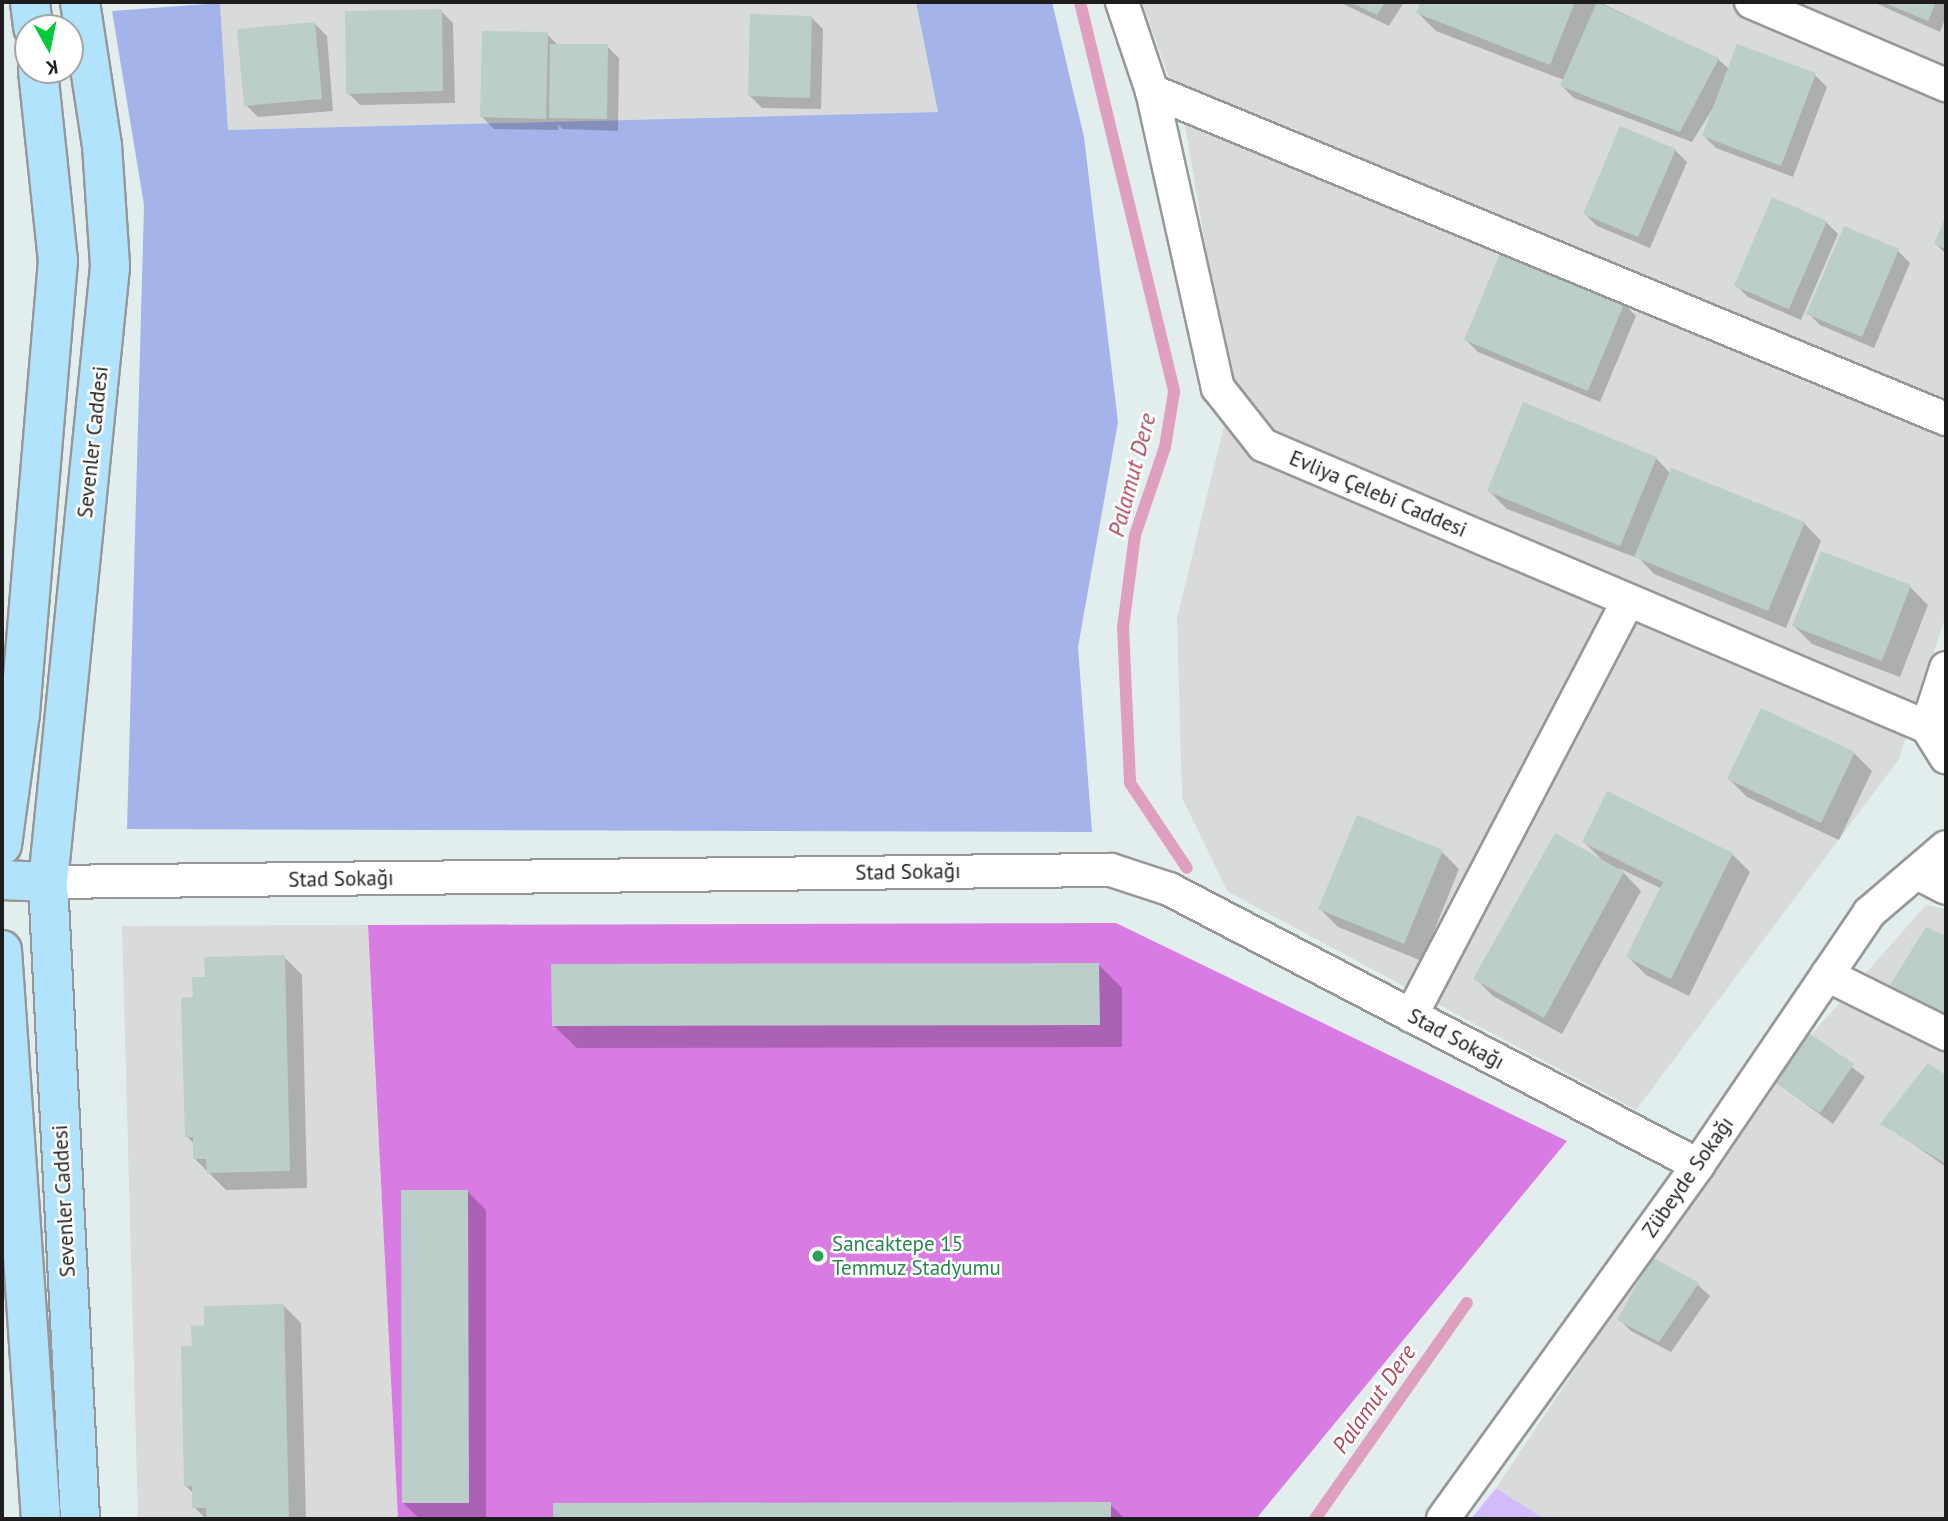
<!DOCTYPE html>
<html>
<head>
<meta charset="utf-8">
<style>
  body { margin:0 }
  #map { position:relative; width:1948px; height:1521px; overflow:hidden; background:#e2eeee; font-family:"PT Sans",sans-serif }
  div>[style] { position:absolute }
  .residential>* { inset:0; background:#d9dbda }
  .grass>* { inset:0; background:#a5b3eb }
  .park>* { inset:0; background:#d3bcfc }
  .pitch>* { inset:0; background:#d87be2 }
  .shadow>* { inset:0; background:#0003 }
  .stream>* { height:12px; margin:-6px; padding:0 6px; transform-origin:6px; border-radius:6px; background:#dea0be }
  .building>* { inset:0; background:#bbcec9 }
  .roads { filter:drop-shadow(2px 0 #979797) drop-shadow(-2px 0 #979797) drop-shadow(0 2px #979797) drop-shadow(0 -2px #979797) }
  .minor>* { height:32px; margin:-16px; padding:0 16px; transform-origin:16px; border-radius:16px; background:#fff }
  .secondary>* { height:38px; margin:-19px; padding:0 19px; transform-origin:19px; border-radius:19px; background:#b2e3fc }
  .dots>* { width:19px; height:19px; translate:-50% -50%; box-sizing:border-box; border:4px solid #fff; border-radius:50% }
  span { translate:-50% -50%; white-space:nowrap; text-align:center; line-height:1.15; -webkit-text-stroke:5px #fff; paint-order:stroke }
  .street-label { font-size:21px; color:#1d1d1d }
  .leisure-label { font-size:21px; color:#27864d }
  .left { translate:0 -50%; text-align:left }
  .water-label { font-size:23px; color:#b0455c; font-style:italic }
  .frame { position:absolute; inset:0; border:4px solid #1d1d1d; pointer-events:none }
  .north { position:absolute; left:14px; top:14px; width:70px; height:70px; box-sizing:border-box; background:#fff; border:2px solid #a5a5a5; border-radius:50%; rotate:171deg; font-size:19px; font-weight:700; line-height:28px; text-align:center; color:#1d1d1d }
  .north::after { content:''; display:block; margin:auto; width:24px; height:32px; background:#00c93a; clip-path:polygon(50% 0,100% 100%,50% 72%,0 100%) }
</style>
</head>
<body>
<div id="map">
  <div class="residential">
    <i style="clip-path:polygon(220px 2px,916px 2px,938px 112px,228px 130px)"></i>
    <i style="clip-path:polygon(1142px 2px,1946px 2px,1946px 615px,1899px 759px,1636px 1110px,1228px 892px,1182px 798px,1177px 618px,1231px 397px,1184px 120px)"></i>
    <i style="clip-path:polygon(1926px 905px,1946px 909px,1946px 1519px,1545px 1519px,1496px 1488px,1759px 1094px)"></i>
    <i style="clip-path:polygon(368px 925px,398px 1519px,138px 1519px,122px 926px)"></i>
  </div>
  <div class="grass">
    <i style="clip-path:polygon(916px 2px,1052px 2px,1084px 137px,1118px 422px,1078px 647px,1092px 832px,127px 829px,144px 205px,112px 11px,220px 3px,228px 130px,938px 112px)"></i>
  </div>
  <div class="park">
    <i style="clip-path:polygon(1496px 1488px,1545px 1519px,1471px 1519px)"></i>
  </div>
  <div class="pitch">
    <i style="clip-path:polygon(1116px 923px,1567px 1141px,1256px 1519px,398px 1519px,368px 925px)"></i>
  </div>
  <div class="shadow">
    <i style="clip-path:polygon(1339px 2px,1404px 2px,1389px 26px)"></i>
    <i style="clip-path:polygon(1422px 2px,1599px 2px,1718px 59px,1729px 69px,1815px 75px,1827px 87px,1793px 177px,1716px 148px,1704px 136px,1718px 100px,1692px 142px,1574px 98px,1562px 86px,1564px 80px,1436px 31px,1418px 13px)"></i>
    <i style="clip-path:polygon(1873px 2px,1946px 2px,1946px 17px,1940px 32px)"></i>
    <i style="clip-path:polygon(441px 11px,453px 23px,455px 103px,360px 105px,348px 93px)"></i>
    <i style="clip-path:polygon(811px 17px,823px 29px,821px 109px,762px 108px,750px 96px)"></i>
    <i style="clip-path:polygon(315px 24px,327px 36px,333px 111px,258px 117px,246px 105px)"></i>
    <i style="clip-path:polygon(547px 34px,559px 46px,607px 46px,619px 58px,618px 131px,563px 129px,558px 125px,558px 130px,494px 129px,482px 117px)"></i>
    <i style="clip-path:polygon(1675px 150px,1687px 162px,1650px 248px,1597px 226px,1585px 214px)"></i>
    <i style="clip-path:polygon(1946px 221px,1946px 254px,1936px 244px)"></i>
    <i style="clip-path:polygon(1826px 222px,1838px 234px,1801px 320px,1748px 297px,1736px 285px)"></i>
    <i style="clip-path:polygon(1845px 228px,1898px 251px,1910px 263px,1874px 348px,1820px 325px,1808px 313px)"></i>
    <i style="clip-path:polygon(1624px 304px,1636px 316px,1600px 402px,1478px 352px,1466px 340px)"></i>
    <i style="clip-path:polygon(1656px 458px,1670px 473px,1804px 523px,1821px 541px,1786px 628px,1654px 574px,1640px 559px,1507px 509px,1489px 491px)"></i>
    <i style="clip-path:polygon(1910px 587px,1928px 605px,1900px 677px,1812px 644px,1794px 626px)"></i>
    <i style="clip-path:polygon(1854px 753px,1872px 771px,1839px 840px,1747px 797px,1729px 779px)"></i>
    <i style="clip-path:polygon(1584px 842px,1732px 854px,1750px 872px,1689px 996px,1646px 975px,1628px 957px,1662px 889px,1619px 868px,1641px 891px,1562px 1034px,1493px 996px,1476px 979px,1603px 861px)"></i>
    <i style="clip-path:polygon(1442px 852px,1459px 869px,1422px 961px,1338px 927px,1320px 909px)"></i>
    <i style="clip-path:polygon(284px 957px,302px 975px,307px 1188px,226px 1190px,195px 1159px,195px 1145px,187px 1136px,195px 999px,207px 979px)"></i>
    <i style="clip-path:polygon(1099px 965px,1122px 988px,1122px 1047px,577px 1048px,553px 1025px)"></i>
    <i style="clip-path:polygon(1797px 1027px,1865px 1077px,1833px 1124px,1765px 1074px)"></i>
    <i style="clip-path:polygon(1928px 1065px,1946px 1077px,1946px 1167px,1883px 1123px)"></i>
    <i style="clip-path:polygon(468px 1192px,486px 1210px,486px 1519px,420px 1519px,403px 1503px)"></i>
    <i style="clip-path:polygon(1653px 1260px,1698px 1285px,1710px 1296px,1671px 1352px,1631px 1331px,1619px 1319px)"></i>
    <i style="clip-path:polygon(283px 1305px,301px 1323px,306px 1519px,206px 1519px,194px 1507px,194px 1494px,186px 1486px,194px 1348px,206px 1327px)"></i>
    <i style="clip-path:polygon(1110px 1504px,1125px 1519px,555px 1519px,555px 1505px)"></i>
  </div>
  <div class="stream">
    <i style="left:1080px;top:2px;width:401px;rotate:76.4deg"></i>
    <i style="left:1174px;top:392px;width:56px;rotate:99.3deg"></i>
    <i style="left:1165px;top:447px;width:93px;rotate:108.8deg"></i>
    <i style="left:1135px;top:535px;width:93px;rotate:97.4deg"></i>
    <i style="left:1123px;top:627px;width:156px;rotate:87.4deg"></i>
    <i style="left:1130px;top:783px;width:102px;rotate:56.2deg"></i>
    <i style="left:1315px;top:1519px;width:264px;rotate:-54.9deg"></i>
  </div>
  <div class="building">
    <i style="clip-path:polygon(1349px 2px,1385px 2px,1377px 15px)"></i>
    <i style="clip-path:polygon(1421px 2px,1575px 2px,1550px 65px,1416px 13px)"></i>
    <i style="clip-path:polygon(1597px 2px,1719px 58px,1680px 132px,1560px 86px)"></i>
    <i style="clip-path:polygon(1882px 2px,1936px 2px,1928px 21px)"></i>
    <i style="clip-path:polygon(442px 9px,443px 91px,346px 94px,345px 11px)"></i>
    <i style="clip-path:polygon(750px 14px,812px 16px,810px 98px,748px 96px)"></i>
    <i style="clip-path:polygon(315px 22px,322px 99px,244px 106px,237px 29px)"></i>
    <i style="clip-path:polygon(482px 31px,548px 32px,546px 119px,480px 117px)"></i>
    <i style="clip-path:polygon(550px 44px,608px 44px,607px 119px,549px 118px)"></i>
    <i style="clip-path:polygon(1737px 44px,1816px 73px,1781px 166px,1702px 136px)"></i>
    <i style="clip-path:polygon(1620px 126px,1676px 149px,1638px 237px,1583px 214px)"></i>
    <i style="clip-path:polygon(1772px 197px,1827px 221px,1789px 309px,1734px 286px)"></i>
    <i style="clip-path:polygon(1946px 216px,1946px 249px,1934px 244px)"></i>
    <i style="clip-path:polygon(1844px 226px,1899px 249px,1862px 337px,1806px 314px)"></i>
    <i style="clip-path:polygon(1501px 251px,1625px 302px,1588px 391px,1464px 340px)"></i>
    <i style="clip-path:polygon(1523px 402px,1657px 457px,1620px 546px,1487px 491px)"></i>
    <i style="clip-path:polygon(1671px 468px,1805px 522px,1768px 611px,1634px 557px)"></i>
    <i style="clip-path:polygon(1821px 551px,1911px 585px,1882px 661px,1792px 626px)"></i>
    <i style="clip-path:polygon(1761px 708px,1855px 752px,1821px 823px,1727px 779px)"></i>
    <i style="clip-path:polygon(1607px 791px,1733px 853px,1671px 979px,1626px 957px,1663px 882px,1582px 842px)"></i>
    <i style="clip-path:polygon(1357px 815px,1443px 850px,1404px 944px,1318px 909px)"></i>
    <i style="clip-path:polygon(1555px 833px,1624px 872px,1544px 1018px,1473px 979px)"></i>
    <i style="clip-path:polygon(1926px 927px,1946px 936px,1946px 1022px,1887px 990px)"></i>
    <i style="clip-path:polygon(285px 955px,290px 1171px,207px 1173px,206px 1159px,193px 1159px,193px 1137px,185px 1137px,181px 998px,193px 997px,192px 977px,205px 977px,204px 957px)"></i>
    <i style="clip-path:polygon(1099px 963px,1100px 1025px,552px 1026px,551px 964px)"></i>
    <i style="clip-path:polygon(1797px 1025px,1854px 1064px,1820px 1113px,1762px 1074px)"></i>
    <i style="clip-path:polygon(1928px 1063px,1946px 1075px,1946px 1164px,1880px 1124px)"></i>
    <i style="clip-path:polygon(401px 1190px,468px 1190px,469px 1503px,402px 1503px)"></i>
    <i style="clip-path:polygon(1652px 1257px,1699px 1283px,1659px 1342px,1617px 1320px)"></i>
    <i style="clip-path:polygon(284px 1304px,289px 1519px,206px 1519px,206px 1508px,192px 1508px,192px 1486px,184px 1486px,181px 1346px,192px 1346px,191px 1326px,204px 1325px,204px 1306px)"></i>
    <i style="clip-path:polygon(1111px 1502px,1111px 1519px,553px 1519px,553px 1503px)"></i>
  </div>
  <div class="roads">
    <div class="minor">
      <i style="left:1122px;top:2px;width:94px;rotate:71.4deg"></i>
      <i style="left:1152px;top:91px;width:304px;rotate:77.5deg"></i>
      <i style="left:1218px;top:388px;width:73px;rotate:51.7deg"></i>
      <i style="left:1263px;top:445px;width:721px;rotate:23.01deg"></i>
      <i style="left:1751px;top:2px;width:212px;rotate:23.1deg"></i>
      <i style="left:1152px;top:91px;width:859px;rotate:22.45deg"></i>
      <i style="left:1927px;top:727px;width:62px;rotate:-72.1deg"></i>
      <i style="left:1927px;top:727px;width:36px;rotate:58deg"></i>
      <i style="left:1919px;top:874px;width:30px;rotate:27deg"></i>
      <i style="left:48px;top:882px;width:1063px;rotate:-0.65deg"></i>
      <i style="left:1111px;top:870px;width:61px;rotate:18.1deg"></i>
      <i style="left:1169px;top:889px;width:597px;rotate:27.55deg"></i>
      <i style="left:1827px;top:975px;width:133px;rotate:26.4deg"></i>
      <i style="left:1411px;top:1016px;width:468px;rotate:-62.4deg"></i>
      <i style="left:1443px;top:1519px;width:436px;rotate:-54.2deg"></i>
      <i style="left:1698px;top:1165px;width:305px;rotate:-55.8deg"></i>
      <i style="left:1869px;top:913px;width:101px;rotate:-40.6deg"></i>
    </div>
    <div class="secondary">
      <i style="left:30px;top:2px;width:26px;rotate:83deg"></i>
      <i style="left:80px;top:2px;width:145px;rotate:81.3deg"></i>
      <i style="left:102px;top:145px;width:122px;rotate:86.2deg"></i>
      <i style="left:110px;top:267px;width:618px;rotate:95.76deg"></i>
      <i style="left:48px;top:882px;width:638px;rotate:87.12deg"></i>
      <i style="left:2px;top:845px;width:133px;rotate:-82.2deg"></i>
      <i style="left:20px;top:713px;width:454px;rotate:-85.2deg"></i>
      <i style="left:58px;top:261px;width:192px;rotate:-96deg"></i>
      <i style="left:2px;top:880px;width:46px;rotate:2.5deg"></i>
      <i style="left:2px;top:950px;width:570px;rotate:86.08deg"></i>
    </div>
  </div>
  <div class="dots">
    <i style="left:818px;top:1256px;background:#2e9e5b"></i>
  </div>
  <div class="street-label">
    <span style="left:93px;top:442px;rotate:-84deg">Sevenler Caddesi</span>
    <span style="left:1378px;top:494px;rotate:23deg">Evliya Çelebi Caddesi</span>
    <span style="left:908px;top:872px;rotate:-1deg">Stad Sokağı</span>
    <span style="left:341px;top:879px;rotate:-1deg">Stad Sokağı</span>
    <span style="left:1456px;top:1039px;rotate:28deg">Stad Sokağı</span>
    <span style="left:1688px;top:1177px;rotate:-55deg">Zübeyde Sokağı</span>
    <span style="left:64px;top:1201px;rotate:-93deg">Sevenler Caddesi</span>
  </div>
  <div class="leisure-label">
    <span class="left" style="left:832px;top:1256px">Sancaktepe 15<br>Temmuz Stadyumu</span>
  </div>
  <div class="water-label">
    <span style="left:1132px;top:475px;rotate:-75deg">Palamut Dere</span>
    <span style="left:1374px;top:1399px;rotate:-55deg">Palamut Dere</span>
  </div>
  <div class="frame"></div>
  <div class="north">K</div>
</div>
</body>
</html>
